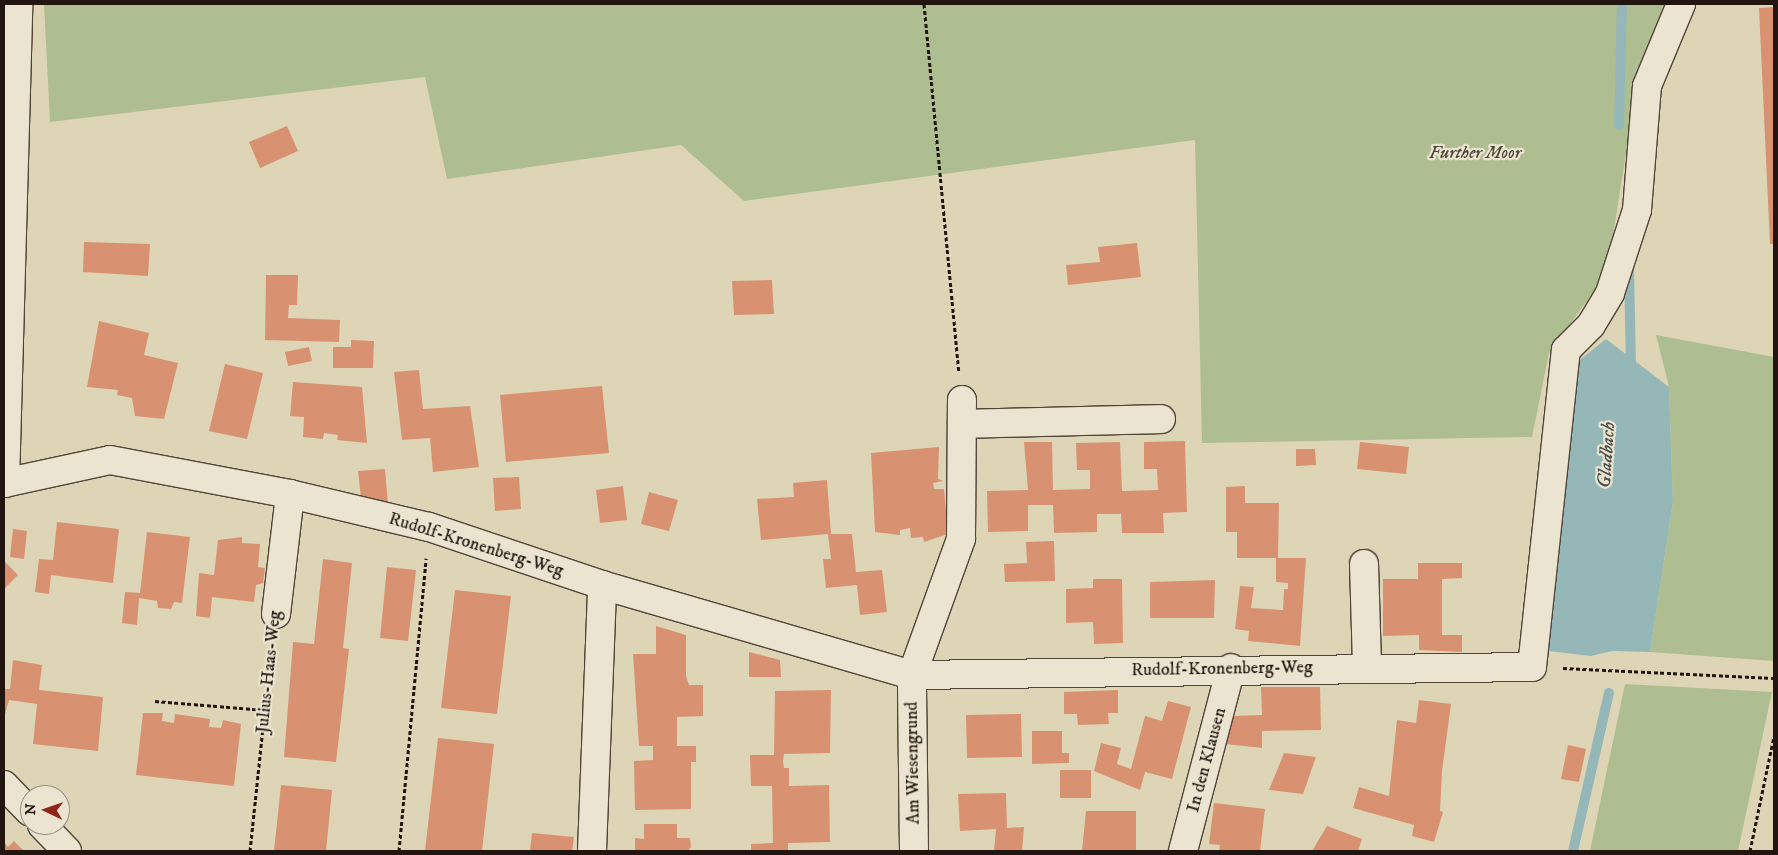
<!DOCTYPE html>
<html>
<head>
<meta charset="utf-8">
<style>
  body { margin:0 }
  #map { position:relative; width:1778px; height:855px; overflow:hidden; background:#ded5b7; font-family:"IM FELL DW Pica",serif }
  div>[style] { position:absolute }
  .green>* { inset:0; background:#aebe91 }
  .water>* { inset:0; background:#95b7b7 }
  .stream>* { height:10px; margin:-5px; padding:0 5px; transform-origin:5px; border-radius:5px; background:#95b7b7 }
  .building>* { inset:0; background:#d89272 }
  .path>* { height:3px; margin-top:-1.5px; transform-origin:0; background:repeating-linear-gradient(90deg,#22140e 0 4px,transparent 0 6.5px) }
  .roads { filter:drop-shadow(1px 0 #514438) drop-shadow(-1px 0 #514438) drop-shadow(0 1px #514438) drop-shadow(0 -1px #514438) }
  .minor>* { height:28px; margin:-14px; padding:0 14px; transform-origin:14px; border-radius:14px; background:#eae4d0 }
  span { translate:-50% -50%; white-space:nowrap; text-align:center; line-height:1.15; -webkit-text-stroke:4.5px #eae4d0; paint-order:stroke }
  .park-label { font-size:18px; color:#4c4735; font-style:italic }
  .street-label { font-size:18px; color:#22140e }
  .water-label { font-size:19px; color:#4a4d49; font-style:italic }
  .frame { position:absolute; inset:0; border:5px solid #22140e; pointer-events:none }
  .north { position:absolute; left:20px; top:785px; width:50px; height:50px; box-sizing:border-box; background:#eae4d0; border:1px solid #9a9182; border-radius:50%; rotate:273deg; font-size:14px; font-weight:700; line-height:20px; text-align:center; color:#22140e }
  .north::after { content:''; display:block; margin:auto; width:18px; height:22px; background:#8f2418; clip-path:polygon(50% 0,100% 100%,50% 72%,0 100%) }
</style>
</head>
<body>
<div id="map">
  <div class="green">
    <i style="clip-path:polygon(44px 4px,1665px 4px,1638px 78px,1607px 273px,1549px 353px,1532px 437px,1202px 443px,1195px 140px,744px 201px,681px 145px,447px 179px,425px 77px,50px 122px)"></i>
    <i style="clip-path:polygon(1656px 335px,1774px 357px,1774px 661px,1650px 652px,1673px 502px,1669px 387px)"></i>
    <i style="clip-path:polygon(1625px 684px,1772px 692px,1738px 851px,1590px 851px)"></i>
  </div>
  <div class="water">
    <i style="clip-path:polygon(1606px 339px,1669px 387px,1673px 502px,1650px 652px,1612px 651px,1591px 656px,1548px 651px,1577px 362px)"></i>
  </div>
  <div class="stream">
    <i style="left:1619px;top:125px;width:121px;rotate:-88.6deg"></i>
    <i style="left:1629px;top:266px;width:105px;rotate:88.9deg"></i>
    <i style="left:1573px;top:851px;width:162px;rotate:-77.2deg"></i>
  </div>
  <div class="building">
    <i style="clip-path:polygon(1774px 7px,1774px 244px,1770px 244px,1759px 8px)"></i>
    <i style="clip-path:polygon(287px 126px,298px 151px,260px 168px,249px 142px)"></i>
    <i style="clip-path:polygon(84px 242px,150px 244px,148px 276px,83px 272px)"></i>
    <i style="clip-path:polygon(1137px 243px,1141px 277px,1068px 285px,1066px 265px,1100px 262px,1098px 247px)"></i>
    <i style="clip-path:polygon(266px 275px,298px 275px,297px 305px,289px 305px,288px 318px,340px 320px,339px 342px,265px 340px)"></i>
    <i style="clip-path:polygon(772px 280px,774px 314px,734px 315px,732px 281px)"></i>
    <i style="clip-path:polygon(99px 321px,149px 333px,144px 355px,178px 363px,164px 419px,135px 416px,132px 398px,117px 395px,118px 390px,87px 387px)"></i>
    <i style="clip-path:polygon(351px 340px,374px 341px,373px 368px,333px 368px,333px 347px,351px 347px)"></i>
    <i style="clip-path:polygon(309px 347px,312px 361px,288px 366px,285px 352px)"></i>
    <i style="clip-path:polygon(225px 364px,263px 373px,247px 439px,209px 431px)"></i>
    <i style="clip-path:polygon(419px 370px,423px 409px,470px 406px,479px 467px,433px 472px,430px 438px,402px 440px,394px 372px)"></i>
    <i style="clip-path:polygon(293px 382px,362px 387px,367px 443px,337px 440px,338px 435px,324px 433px,323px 439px,303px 437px,304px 417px,290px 416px)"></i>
    <i style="clip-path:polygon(602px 386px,609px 453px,506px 462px,500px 395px)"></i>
    <i style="clip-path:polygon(1185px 441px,1187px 512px,1163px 513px,1164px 533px,1122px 533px,1121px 514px,1097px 514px,1097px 532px,1054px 533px,1053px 505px,1028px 505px,1028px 531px,988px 532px,987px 491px,1028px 490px,1024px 442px,1052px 442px,1053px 490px,1090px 489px,1090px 470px,1077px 470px,1076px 443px,1120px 442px,1122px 491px,1158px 490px,1157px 469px,1144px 469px,1144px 442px)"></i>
    <i style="clip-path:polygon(1360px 442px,1409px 447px,1406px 474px,1357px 469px)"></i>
    <i style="clip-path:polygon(939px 447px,938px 479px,943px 481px,933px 483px,934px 489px,944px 489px,948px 534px,924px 542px,923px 537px,911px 538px,910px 528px,900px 530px,900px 535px,875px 532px,871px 453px)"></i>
    <i style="clip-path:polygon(1296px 449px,1315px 449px,1316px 465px,1296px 466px)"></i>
    <i style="clip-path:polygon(385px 469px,388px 505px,361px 498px,358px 471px)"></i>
    <i style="clip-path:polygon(519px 477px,521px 509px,495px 511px,493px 478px)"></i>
    <i style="clip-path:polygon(827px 480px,831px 534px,852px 534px,856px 572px,882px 570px,887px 612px,860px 615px,857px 585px,826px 588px,823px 559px,831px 559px,828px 534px,761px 540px,757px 499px,794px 497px,793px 483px)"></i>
    <i style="clip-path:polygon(623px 486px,627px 520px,600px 523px,596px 490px)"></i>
    <i style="clip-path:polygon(1245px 486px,1245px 503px,1279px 503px,1278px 558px,1306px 558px,1300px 646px,1248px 641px,1249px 631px,1235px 629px,1240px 586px,1254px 587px,1251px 608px,1283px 610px,1284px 589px,1288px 589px,1288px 583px,1276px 582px,1276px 558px,1237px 558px,1237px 532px,1226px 532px,1226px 487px)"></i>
    <i style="clip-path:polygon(649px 492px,678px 500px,669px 531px,641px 524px)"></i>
    <i style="clip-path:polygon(57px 522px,119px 529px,113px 583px,51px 575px,49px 594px,35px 592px,39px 559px,53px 560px)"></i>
    <i style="clip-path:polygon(13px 529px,27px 531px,24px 559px,10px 557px)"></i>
    <i style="clip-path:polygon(147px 532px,190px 537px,182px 603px,174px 602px,171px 609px,158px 608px,157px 601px,139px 598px,137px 625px,122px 623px,125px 592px,140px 593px)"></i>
    <i style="clip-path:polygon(242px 537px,242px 543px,260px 544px,258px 567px,265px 568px,263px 583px,256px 585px,254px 602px,212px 597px,210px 618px,196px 616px,199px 573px,214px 575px,218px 540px)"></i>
    <i style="clip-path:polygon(1054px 541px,1055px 581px,1005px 582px,1004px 564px,1027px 563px,1026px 542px)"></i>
    <i style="clip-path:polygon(323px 559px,352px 563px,343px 648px,349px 649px,336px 762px,284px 757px,293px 642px,314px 644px)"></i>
    <i style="clip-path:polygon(4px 561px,18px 575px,4px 589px)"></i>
    <i style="clip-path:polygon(1418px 563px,1462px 563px,1462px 578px,1442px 579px,1442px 635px,1462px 635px,1462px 652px,1419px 650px,1419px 635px,1383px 636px,1383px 579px,1418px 579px)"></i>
    <i style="clip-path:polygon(387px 567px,416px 570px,408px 641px,380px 638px)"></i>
    <i style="clip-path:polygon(1093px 579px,1122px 579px,1123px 643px,1094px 644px,1093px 622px,1066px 623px,1066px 589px,1093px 588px)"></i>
    <i style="clip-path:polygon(1215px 580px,1214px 618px,1150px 618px,1150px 582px)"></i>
    <i style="clip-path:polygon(455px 590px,511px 596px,497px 714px,441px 708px)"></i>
    <i style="clip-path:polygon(656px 626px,686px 635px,686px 676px,689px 685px,703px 685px,703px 716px,677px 717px,677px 746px,696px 746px,696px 762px,691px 762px,691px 809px,635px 810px,634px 761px,653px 760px,653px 746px,639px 746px,633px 654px,656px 654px)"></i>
    <i style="clip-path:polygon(749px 652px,780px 660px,781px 677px,749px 677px)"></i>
    <i style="clip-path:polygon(13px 660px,42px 665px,39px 690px,103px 697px,98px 751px,33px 744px,37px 704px,9px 700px,4px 718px,4px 689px,10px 689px)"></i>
    <i style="clip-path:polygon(1261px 687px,1320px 687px,1321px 730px,1262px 731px,1262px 748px,1226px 744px,1233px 716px,1262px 715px)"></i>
    <i style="clip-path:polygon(831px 690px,830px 753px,784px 754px,783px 761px,784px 768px,789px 768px,789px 786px,829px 785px,830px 842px,788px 843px,788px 851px,751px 851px,751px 844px,773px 843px,772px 786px,751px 786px,750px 755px,774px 755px,775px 691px)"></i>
    <i style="clip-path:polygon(1118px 690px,1118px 713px,1108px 713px,1109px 724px,1078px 725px,1077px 714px,1064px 714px,1064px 692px)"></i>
    <i style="clip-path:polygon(1419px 700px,1451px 704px,1442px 771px,1440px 811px,1443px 812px,1434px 842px,1412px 836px,1414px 825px,1353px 808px,1359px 787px,1389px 796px,1397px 720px,1416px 723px)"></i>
    <i style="clip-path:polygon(1168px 701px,1191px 707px,1172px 779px,1145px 772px,1140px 790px,1094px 771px,1101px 743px,1121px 748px,1117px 764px,1131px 769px,1145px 716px,1162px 721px)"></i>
    <i style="clip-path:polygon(143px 713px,163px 713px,162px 721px,174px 723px,175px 714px,210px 719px,209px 727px,221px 728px,223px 720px,241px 724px,234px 786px,136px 775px)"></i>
    <i style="clip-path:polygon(1021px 714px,1022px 757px,967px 758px,966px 715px)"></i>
    <i style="clip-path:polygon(1032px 731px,1062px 731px,1062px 753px,1069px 753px,1069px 763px,1032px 764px)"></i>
    <i style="clip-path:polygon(438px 738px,494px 744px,482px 851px,425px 851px)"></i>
    <i style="clip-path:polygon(1568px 745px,1586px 749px,1579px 782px,1561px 779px)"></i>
    <i style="clip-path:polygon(1284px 753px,1316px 757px,1303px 794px,1269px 790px)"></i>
    <i style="clip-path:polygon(1060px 770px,1091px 770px,1091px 798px,1060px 798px)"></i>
    <i style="clip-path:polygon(281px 785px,332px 790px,326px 851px,274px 851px)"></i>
    <i style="clip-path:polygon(1006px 793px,1007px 828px,1024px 827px,1022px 851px,994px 851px,996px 829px,960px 831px,958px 794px)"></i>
    <i style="clip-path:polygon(1214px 803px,1265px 809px,1260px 851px,1219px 851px,1220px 845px,1209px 844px)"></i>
    <i style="clip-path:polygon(1086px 811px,1136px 811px,1136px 851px,1082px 851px)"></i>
    <i style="clip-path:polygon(644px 824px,677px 824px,677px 838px,690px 838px,691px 847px,688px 851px,635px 851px,635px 838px,644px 839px)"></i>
    <i style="clip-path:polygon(1327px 826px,1362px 839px,1358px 851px,1312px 851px)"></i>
    <i style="clip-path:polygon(532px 833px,574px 837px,572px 851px,530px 851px)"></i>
    <i style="clip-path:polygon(14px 841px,24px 851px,4px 851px,4px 842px,8px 847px)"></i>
  </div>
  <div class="path">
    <i style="left:924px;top:4px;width:369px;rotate:84.6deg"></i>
    <i style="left:1563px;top:668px;width:211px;rotate:2.7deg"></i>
    <i style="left:155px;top:701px;width:110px;rotate:4.7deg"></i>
    <i style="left:250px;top:851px;width:209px;rotate:-84deg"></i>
    <i style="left:399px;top:851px;width:294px;rotate:-84.7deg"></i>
    <i style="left:1750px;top:851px;width:117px;rotate:-78.2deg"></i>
  </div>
  <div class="roads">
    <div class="minor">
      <i style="left:962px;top:424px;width:199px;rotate:-1.4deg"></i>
      <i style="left:4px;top:483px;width:108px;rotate:-12.2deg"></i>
      <i style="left:110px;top:460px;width:183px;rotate:10.7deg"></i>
      <i style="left:290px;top:494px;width:143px;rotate:13.4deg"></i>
      <i style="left:429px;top:527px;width:182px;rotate:18.5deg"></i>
      <i style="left:602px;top:585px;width:323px;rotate:16.2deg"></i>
      <i style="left:912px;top:675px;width:620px;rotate:-0.74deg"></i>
      <i style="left:1532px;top:667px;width:319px;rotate:-83.9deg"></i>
      <i style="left:1566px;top:350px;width:35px;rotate:-45deg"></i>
      <i style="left:1591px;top:325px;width:37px;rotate:-59deg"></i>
      <i style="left:1610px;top:293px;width:87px;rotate:-72deg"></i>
      <i style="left:1637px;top:210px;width:124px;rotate:-85.4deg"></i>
      <i style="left:1647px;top:86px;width:89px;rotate:-67.5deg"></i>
      <i style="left:5px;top:483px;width:479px;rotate:-88.4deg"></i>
      <i style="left:1364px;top:564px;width:103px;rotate:88.3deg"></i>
      <i style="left:276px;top:614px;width:121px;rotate:-83.3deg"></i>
      <i style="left:4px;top:785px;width:37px;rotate:46deg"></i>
      <i style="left:42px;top:825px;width:36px;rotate:46deg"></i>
      <i style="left:592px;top:851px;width:266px;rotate:-87.8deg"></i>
      <i style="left:914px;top:851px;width:176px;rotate:-90.7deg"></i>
      <i style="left:912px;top:675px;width:145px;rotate:-70.2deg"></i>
      <i style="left:961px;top:539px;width:139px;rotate:-89.6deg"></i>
      <i style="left:1183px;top:851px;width:189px;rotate:-75.3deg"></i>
    </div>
  </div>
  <div class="park-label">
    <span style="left:1475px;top:153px">Further Moor</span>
  </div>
  <div class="street-label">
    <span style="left:476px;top:545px;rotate:17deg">Rudolf-Kronenberg-Weg</span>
    <span style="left:1222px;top:669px;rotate:-1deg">Rudolf-Kronenberg-Weg</span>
    <span style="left:269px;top:672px;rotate:-84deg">Julius-Haas-Weg</span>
    <span style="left:1207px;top:760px;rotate:-75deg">In den Klausen</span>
    <span style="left:913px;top:763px;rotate:-91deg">Am Wiesengrund</span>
  </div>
  <div class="water-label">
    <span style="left:1607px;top:455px;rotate:-86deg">Gladbach</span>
  </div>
  <div class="frame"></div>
  <div class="north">N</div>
</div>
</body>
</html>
